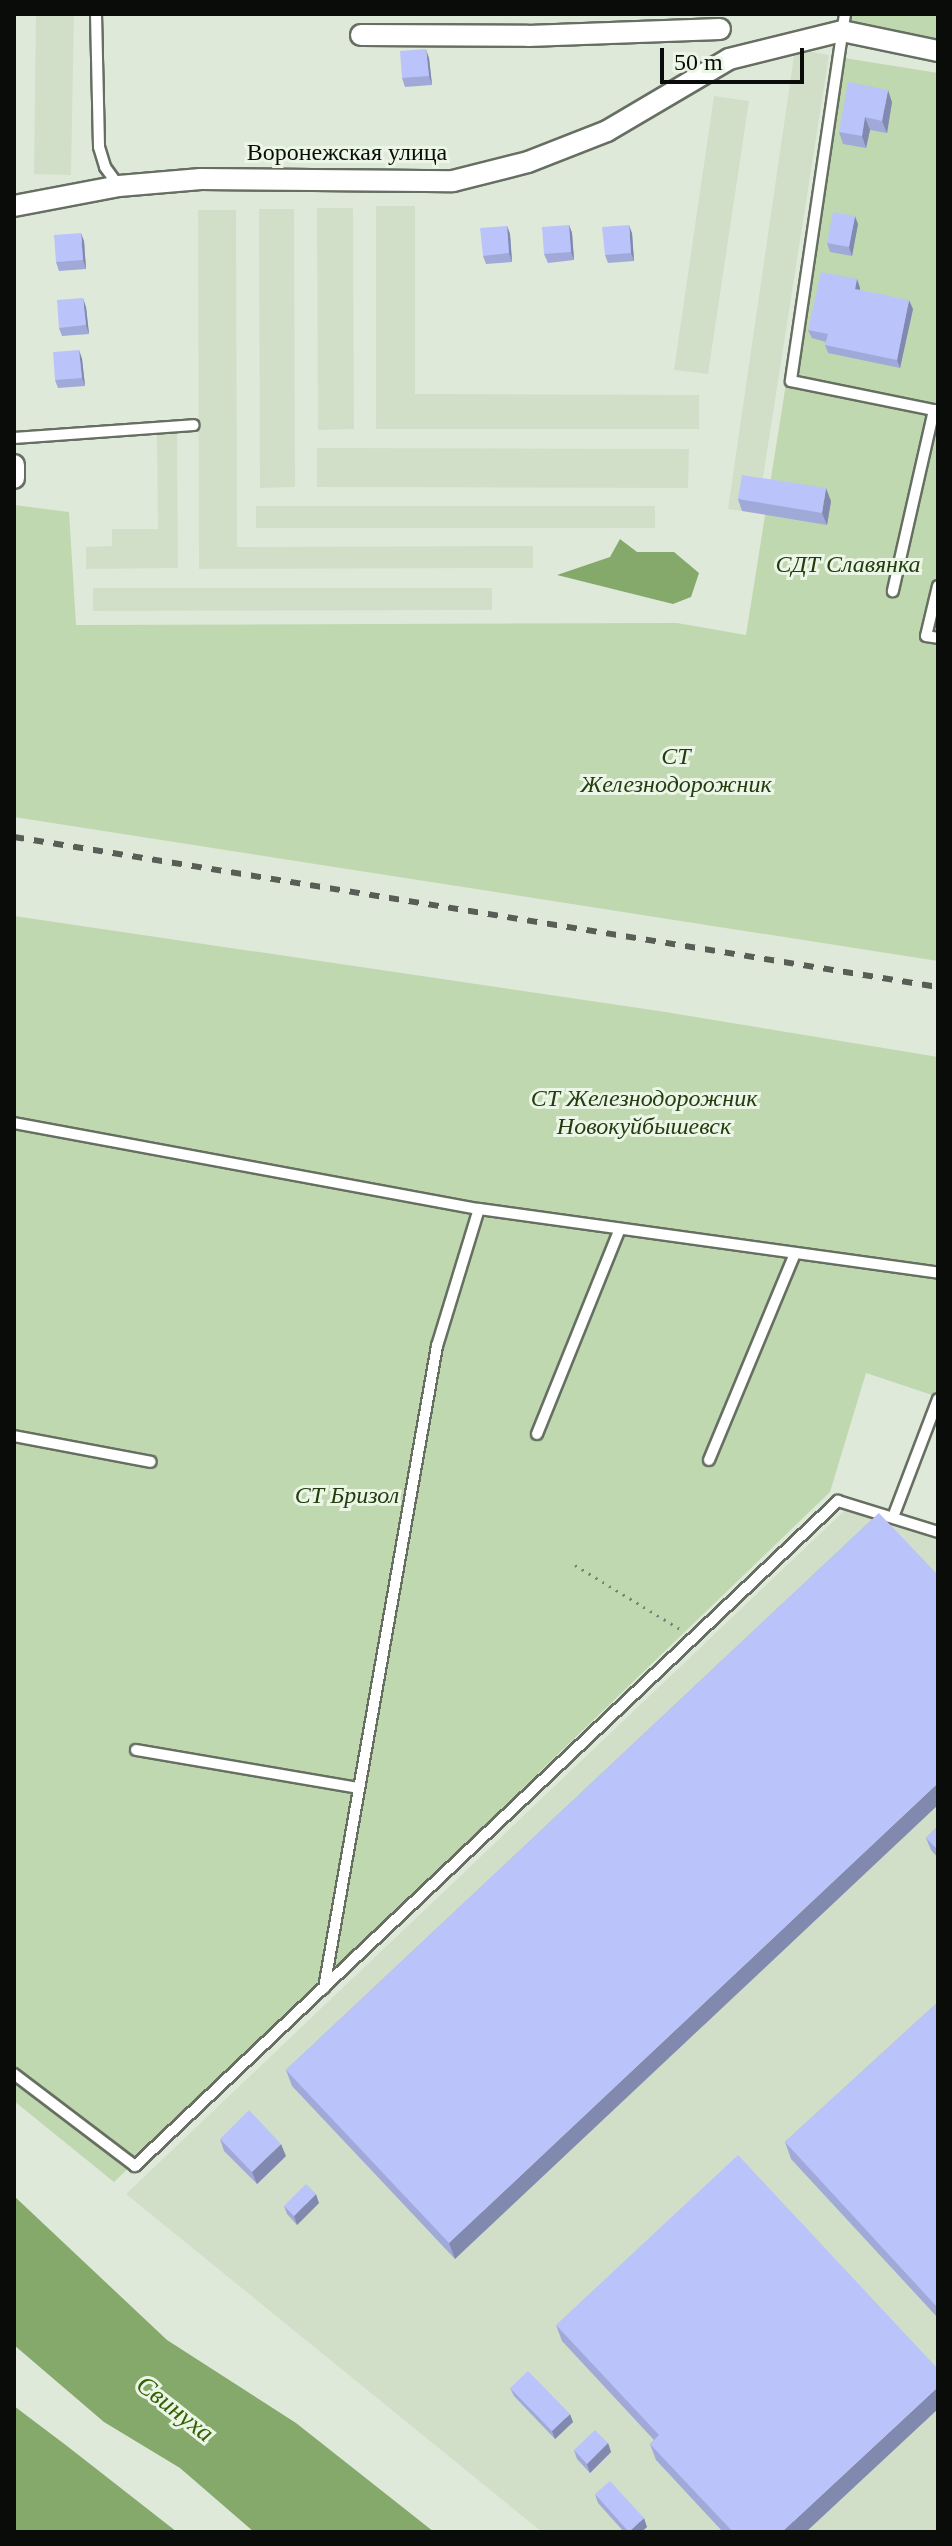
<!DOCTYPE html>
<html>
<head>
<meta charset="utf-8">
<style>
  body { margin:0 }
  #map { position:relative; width:952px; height:2546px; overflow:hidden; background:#dfe9d9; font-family:"Times New Roman",serif }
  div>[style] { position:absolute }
  .built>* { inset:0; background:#d1dfc9 }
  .green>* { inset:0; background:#bfd8b0 }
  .water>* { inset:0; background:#84a96b }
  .path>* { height:3px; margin-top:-1.5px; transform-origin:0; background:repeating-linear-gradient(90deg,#7c8278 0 2px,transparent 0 8px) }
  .roads { filter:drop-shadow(2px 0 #666f61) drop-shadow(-2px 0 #666f61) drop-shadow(0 2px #666f61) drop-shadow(0 -2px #666f61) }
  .lane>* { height:10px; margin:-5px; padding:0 5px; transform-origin:5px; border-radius:5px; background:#fff }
  .street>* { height:20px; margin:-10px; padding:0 10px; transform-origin:10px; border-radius:10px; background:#fff }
  .rail>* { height:6px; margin-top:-3px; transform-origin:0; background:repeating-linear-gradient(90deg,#585e56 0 10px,transparent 0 20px) }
  .wall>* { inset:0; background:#a0a9d7 }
  .shaded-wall>* { inset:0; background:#8289af }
  .building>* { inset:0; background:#bac4fa }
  span { translate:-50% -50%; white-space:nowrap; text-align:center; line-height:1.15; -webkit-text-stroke:6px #ecf6e6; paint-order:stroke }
  .street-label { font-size:24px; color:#090c08 }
  .park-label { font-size:24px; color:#233c10; font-style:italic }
  .water-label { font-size:26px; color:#336000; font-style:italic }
  .frame { position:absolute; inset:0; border:16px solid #090c08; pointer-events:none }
  .scale { position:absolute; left:660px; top:48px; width:144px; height:36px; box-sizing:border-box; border:4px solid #090c08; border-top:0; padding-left:10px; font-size:24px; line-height:28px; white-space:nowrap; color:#090c08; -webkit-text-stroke:6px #ecf6e6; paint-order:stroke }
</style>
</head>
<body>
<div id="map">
  <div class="built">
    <i style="clip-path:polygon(36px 14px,74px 14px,71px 175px,34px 174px)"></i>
    <i style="clip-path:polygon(795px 49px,829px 55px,761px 490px,746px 487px,742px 511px,728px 509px)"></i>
    <i style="clip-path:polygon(714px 96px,749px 101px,708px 374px,674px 370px)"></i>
    <i style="clip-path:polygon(376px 206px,415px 206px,415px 394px,699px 395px,699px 429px,376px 429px)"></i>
    <i style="clip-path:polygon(317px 208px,353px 208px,354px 429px,318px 430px)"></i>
    <i style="clip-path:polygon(259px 209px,294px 209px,295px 487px,260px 488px)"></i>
    <i style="clip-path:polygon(198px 210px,236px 210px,237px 547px,533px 546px,533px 568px,199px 569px)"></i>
    <i style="clip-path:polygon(177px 433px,178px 568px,86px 569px,86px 547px,112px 546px,112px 529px,158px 529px,157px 434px)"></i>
    <i style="clip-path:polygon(317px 448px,689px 449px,688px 488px,317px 487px)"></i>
    <i style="clip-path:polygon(256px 506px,655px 506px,655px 528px,256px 528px)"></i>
    <i style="clip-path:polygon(93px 588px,492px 588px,492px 610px,93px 611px)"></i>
    <i style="clip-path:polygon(845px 1510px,938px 1540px,938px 2532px,542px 2532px,126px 2194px)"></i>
  </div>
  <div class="green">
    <i style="clip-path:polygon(848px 14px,938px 14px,938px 40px,847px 20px)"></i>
    <i style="clip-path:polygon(838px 57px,938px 73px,938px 961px,14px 817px,14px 505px,69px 512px,76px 625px,677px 623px,746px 635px)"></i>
    <i style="clip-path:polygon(14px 916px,659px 1011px,938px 1057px,938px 1397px,866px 1373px,830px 1492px,114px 2182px,14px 2101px)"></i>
  </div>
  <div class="water">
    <i style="clip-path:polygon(620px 539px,637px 552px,674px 552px,699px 573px,691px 597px,673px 604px,557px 575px,610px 557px)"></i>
    <i style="clip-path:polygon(14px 2196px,167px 2340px,296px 2423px,434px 2532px,254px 2532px,180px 2468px,104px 2422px,14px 2345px)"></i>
    <i style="clip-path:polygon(14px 2406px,67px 2446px,177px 2532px,14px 2532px)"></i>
  </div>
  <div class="path">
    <i style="left:575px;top:1565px;width:123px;rotate:31.4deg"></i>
  </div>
  <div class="roads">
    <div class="lane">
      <i style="left:96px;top:14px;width:133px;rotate:88.7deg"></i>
      <i style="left:99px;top:147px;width:21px;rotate:73deg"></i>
      <i style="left:105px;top:167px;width:24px;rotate:54deg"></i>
      <i style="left:845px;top:14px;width:371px;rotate:98.4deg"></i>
      <i style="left:791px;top:381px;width:146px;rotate:11.5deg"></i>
      <i style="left:934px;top:410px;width:186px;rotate:102.8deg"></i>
      <i style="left:14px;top:438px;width:180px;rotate:-4.1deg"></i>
      <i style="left:938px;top:586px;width:51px;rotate:103.5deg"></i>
      <i style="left:926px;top:636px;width:12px;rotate:9deg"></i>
      <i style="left:14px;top:1123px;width:473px;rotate:10.5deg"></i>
      <i style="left:479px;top:1209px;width:463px;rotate:7.9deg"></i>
      <i style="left:537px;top:1434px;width:221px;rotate:-68deg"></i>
      <i style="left:14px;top:1436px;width:139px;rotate:10.7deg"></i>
      <i style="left:709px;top:1460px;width:224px;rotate:-67.4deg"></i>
      <i style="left:893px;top:1517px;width:126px;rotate:-69.1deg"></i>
      <i style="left:136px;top:1750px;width:226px;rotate:9.7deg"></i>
      <i style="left:324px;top:1988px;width:652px;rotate:-80.02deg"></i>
      <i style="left:437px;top:1346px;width:143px;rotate:-73deg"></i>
      <i style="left:14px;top:2074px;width:152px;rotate:37.2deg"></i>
      <i style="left:135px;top:2166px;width:968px;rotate:-43.41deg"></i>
      <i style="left:838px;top:1501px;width:105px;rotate:17.2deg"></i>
    </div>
    <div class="street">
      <i style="left:361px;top:35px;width:167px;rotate:0.3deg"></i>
      <i style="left:528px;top:36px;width:192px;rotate:-2.1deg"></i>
      <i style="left:14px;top:206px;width:107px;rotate:-10.8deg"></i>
      <i style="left:119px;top:186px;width:82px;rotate:-4.9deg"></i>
      <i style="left:201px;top:179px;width:252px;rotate:0.5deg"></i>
      <i style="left:453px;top:181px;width:77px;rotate:-14.2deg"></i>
      <i style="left:528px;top:162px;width:85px;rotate:-21.4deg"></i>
      <i style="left:607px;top:131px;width:142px;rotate:-30.5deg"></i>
      <i style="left:729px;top:59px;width:116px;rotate:-13.9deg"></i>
      <i style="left:842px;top:31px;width:98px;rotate:11.8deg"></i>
      <i style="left:14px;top:465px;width:13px;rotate:90deg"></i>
    </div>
  </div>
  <div class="rail">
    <i style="left:14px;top:837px;width:936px;rotate:9.22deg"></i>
  </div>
  <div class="wall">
    <i style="clip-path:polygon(429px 58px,432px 85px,405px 87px,402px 78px)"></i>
    <i style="clip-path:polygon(892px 102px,887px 133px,870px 130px,866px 148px,843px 144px,839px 132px)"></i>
    <i style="clip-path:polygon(858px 224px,852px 256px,830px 252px,827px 243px)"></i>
    <i style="clip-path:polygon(569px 225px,572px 233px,574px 260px,548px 263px,544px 254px)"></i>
    <i style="clip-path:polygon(507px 226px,510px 234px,512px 262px,486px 264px,483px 256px)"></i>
    <i style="clip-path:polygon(632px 233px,634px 261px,608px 263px,605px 255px)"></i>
    <i style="clip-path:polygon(84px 241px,86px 269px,59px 271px,56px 262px)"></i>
    <i style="clip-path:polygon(857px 279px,860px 288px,860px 290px,913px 309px,900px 368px,828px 353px,825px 345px,826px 342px,812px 338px,808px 330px)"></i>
    <i style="clip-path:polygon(86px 307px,89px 334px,62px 336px,59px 328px)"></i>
    <i style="clip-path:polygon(79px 350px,82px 359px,85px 386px,58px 388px,55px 380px)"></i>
    <i style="clip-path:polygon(738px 499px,831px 501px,827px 525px,742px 511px)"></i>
    <i style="clip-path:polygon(879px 1513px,455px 2259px,292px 2086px,286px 2070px)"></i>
    <i style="clip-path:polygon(938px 1826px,938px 1858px,931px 1850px,926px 1838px)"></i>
    <i style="clip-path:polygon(938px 2002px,938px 2318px,791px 2159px,785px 2142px)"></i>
    <i style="clip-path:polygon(220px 2139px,286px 2156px,257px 2184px,224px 2151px)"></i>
    <i style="clip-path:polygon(319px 2203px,297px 2225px,287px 2214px,284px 2206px)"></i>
    <i style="clip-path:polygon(556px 2325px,806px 2532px,723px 2532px,656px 2460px,650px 2444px,654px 2440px,562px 2341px)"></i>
    <i style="clip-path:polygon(510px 2388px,573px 2422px,555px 2439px,514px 2396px)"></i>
    <i style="clip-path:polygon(608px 2443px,611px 2452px,590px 2473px,577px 2459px,574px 2450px)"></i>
    <i style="clip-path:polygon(595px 2494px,647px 2527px,641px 2532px,624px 2532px,598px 2503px)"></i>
  </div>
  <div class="shaded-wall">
    <i style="clip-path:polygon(426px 49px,429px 58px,432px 85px,429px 76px)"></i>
    <i style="clip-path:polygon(888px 90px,892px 102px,887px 133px,882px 121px)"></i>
    <i style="clip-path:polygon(865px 117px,870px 130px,866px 148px,862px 136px)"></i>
    <i style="clip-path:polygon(855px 216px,858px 224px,852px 256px,849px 247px)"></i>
    <i style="clip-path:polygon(569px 225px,572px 233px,574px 260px,571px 252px)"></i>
    <i style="clip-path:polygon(629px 225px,632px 233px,634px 261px,631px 253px)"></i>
    <i style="clip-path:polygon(507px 226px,510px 234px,512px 262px,509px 253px)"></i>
    <i style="clip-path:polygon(81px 233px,84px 241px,86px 269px,83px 260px)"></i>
    <i style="clip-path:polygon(857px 279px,860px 288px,858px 298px,855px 289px)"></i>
    <i style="clip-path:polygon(83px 298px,86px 307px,89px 334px,86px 325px)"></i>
    <i style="clip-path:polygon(909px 300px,913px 309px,900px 368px,897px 360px)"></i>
    <i style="clip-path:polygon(79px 350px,82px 359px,85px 386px,82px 378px)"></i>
    <i style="clip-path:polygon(826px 488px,831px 501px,827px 525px,822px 513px)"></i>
    <i style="clip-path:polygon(938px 1783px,938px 1805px,455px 2259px,449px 2243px)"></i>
    <i style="clip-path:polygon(281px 2144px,286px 2156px,257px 2184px,252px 2172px)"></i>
    <i style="clip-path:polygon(316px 2194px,319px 2203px,297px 2225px,294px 2216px)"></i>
    <i style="clip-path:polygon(938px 2387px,938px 2409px,806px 2532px,782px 2532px)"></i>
    <i style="clip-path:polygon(570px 2414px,573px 2422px,555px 2439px,552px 2431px)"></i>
    <i style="clip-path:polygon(608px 2443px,611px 2452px,590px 2473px,587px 2464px)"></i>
    <i style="clip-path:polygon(644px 2518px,647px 2527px,641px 2532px,629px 2532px)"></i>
  </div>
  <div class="building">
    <i style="clip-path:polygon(426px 49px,429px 76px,402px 78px,400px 51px)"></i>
    <i style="clip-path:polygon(848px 82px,888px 90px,882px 121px,865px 117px,862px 136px,839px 132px)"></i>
    <i style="clip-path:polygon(833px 212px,855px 216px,849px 247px,827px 243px)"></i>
    <i style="clip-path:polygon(569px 225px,571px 252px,544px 254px,542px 227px)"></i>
    <i style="clip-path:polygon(629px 225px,631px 253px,605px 255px,602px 227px)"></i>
    <i style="clip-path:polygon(507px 226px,509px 253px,483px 256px,480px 228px)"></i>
    <i style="clip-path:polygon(81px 233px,83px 260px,56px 262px,54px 235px)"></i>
    <i style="clip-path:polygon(821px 272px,857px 279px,855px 289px,909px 300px,897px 360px,825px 345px,828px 334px,808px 330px)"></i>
    <i style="clip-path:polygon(83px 298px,86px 325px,59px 328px,57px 300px)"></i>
    <i style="clip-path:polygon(79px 350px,82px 378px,55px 380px,53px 352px)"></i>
    <i style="clip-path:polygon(742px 475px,826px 488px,822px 513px,738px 499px)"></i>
    <i style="clip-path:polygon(879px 1513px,938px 1575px,938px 1783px,449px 2243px,286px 2070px)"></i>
    <i style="clip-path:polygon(938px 1826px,938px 1850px,926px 1838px)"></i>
    <i style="clip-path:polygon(938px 2002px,938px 2308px,785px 2142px)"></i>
    <i style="clip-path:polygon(249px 2110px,281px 2144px,252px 2172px,220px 2139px)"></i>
    <i style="clip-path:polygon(738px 2155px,938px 2369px,938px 2387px,782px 2532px,733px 2532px,650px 2444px,659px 2435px,556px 2325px)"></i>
    <i style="clip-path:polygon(306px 2184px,316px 2194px,294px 2216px,284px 2206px)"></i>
    <i style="clip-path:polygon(528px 2371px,570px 2414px,552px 2431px,510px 2388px)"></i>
    <i style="clip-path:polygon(595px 2430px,608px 2443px,587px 2464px,574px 2450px)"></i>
    <i style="clip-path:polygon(610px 2481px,644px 2518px,629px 2532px,595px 2494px)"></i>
  </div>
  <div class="street-label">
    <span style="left:347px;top:153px">Воронежская улица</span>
  </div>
  <div class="park-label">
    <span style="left:848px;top:565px">СДТ Славянка</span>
    <span style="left:676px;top:771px">СТ<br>Железнодорожник</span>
    <span style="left:644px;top:1113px">СТ Железнодорожник<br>Новокуйбышевск</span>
    <span style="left:347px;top:1496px">СТ Бризол</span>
  </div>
  <div class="water-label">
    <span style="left:175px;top:2409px;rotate:38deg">Свинуха</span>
  </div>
  <div class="frame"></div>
  <div class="scale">50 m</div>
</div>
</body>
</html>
